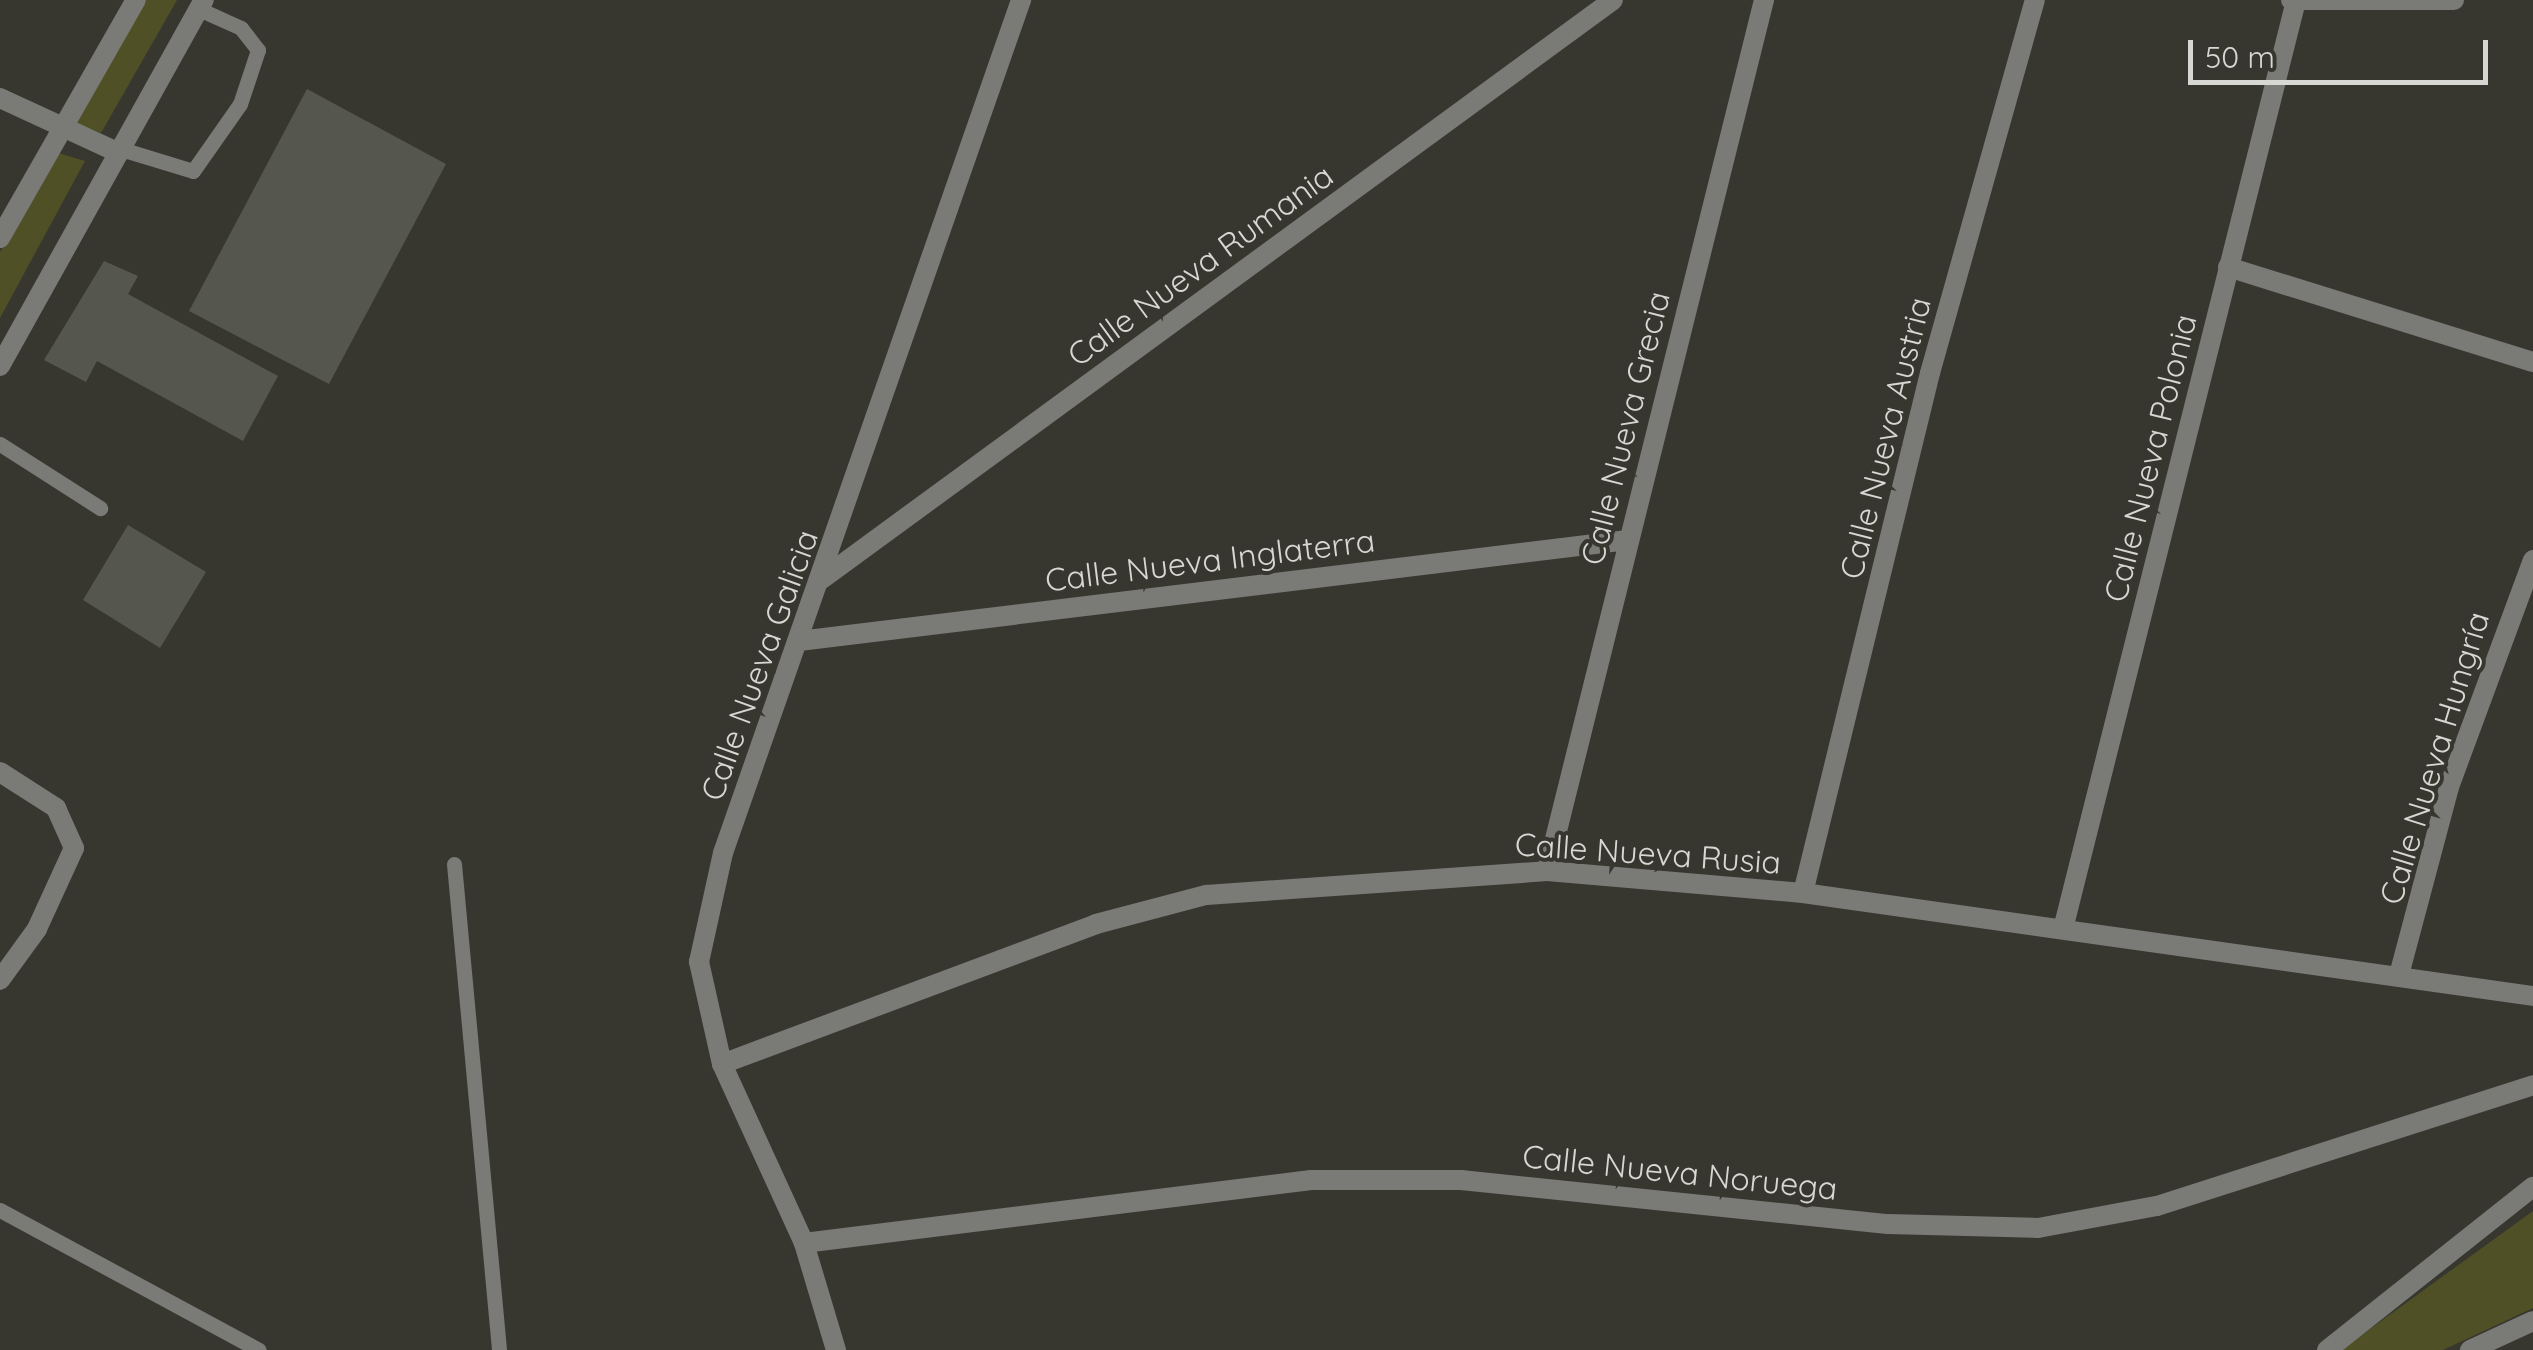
<!DOCTYPE html>
<html>
<head>
<meta charset="utf-8">
<style>
  body { margin:0 }
  #map { position:relative; width:2533px; height:1350px; overflow:hidden; background:#37372f; font-family:Quicksand,sans-serif }
  div>[style] { position:absolute }
  .green>* { inset:0; background:#4f5026 }
  .building>* { inset:0; background:#55564e }
  .service>* { height:15px; margin:-7.5px; padding:0 7.5px; transform-origin:7.5px; border-radius:7.5px; background:#7a7b77 }
  .minor>* { height:20px; margin:-10px; padding:0 10px; transform-origin:10px; border-radius:10px; background:#7a7b77 }
  .tertiary>* { height:20px; margin:-10px; padding:0 10px; transform-origin:10px; border-radius:10px; background:#7a7b77 }
  span { translate:-50% -50%; white-space:nowrap; text-align:center; line-height:1.15; -webkit-text-stroke:8px #37372f; paint-order:stroke }
  .street-label { font-size:32px; color:#d7d8d3 }
  .scale { position:absolute; left:2188px; top:40px; width:300px; height:45px; box-sizing:border-box; border:5px solid #d7d8d3; border-top:0; padding-left:12px; font-size:30px; line-height:35px; white-space:nowrap; color:#d7d8d3; -webkit-text-stroke:8px #37372f; paint-order:stroke }
</style>
</head>
<body>
<div id="map">
  <div class="green">
    <i style="clip-path:polygon(138px 0,177px 0,101px 133px,71px 121px)"></i>
    <i style="clip-path:polygon(55px 152px,85px 161px,0 318px,0 252px)"></i>
    <i style="clip-path:polygon(2533px 1211px,2533px 1308px,2443px 1350px,2341px 1350px)"></i>
  </div>
  <div class="building">
    <i style="clip-path:polygon(307px 89px,446px 164px,329px 384px,189px 311px)"></i>
    <i style="clip-path:polygon(104px 261px,138px 276px,128px 294px,278px 376px,243px 441px,97px 361px,86px 382px,44px 360px)"></i>
    <i style="clip-path:polygon(128px 525px,206px 572px,160px 648px,83px 600px)"></i>
  </div>
  <div class="service">
    <i style="left:121px;top:149px;width:75px;rotate:17deg"></i>
    <i style="left:193px;top:171px;width:82px;rotate:-55deg"></i>
    <i style="left:240px;top:104px;width:57px;rotate:-71.6deg"></i>
    <i style="left:258px;top:50px;width:28px;rotate:-128deg"></i>
    <i style="left:241px;top:28px;width:46px;rotate:-155.7deg"></i>
    <i style="left:0;top:444px;width:119px;rotate:32.6deg"></i>
    <i style="left:454px;top:864px;width:488px;rotate:84.7deg"></i>
    <i style="left:0;top:1210px;width:294px;rotate:28.4deg"></i>
  </div>
  <div class="minor">
    <i style="left:2291px;top:0;width:163px"></i>
    <i style="left:0;top:98px;width:131px;rotate:24.8deg"></i>
    <i style="left:2228px;top:267px;width:319px;rotate:17.3deg"></i>
    <i style="left:822px;top:579px;width:980px;rotate:-36.2deg"></i>
    <i style="left:799px;top:641px;width:835px;rotate:-6.95deg"></i>
    <i style="left:0;top:772px;width:67px;rotate:32.7deg"></i>
    <i style="left:56px;top:808px;width:44px;rotate:65.8deg"></i>
    <i style="left:74px;top:848px;width:89px;rotate:114.6deg"></i>
    <i style="left:37px;top:929px;width:63px;rotate:126deg"></i>
    <i style="left:1547px;top:871px;width:898px;rotate:-76.01deg"></i>
    <i style="left:1803px;top:893px;width:535px;rotate:-76.28deg"></i>
    <i style="left:1930px;top:373px;width:387px;rotate:-74.3deg"></i>
    <i style="left:2063px;top:929px;width:957px;rotate:-75.91deg"></i>
    <i style="left:2399px;top:975px;width:195px;rotate:-75.1deg"></i>
    <i style="left:2449px;top:787px;width:242px;rotate:-69.7deg"></i>
    <i style="left:722px;top:1064px;width:399px;rotate:-20.5deg"></i>
    <i style="left:1096px;top:924px;width:114px;rotate:-14.8deg"></i>
    <i style="left:1206px;top:895px;width:342px;rotate:-4deg"></i>
    <i style="left:1547px;top:871px;width:257px;rotate:4.9deg"></i>
    <i style="left:1803px;top:893px;width:737px;rotate:8.03deg"></i>
    <i style="left:804px;top:1243px;width:511px;rotate:-7.08deg"></i>
    <i style="left:1311px;top:1180px;width:150px"></i>
    <i style="left:1461px;top:1180px;width:429px;rotate:5.9deg"></i>
    <i style="left:1888px;top:1224px;width:150px;rotate:1.5deg"></i>
    <i style="left:2038px;top:1228px;width:121px;rotate:-10.5deg"></i>
    <i style="left:2157px;top:1206px;width:395px;rotate:-17.8deg"></i>
    <i style="left:836px;top:1350px;width:112px;rotate:-106.7deg"></i>
    <i style="left:804px;top:1243px;width:197px;rotate:-114.6deg"></i>
    <i style="left:722px;top:1064px;width:105px;rotate:-102.7deg"></i>
    <i style="left:699px;top:962px;width:112px;rotate:-77.6deg"></i>
    <i style="left:723px;top:853px;width:904px;rotate:-70.74deg"></i>
    <i style="left:2327px;top:1350px;width:263px;rotate:-38.4deg"></i>
    <i style="left:2470px;top:1350px;width:69px;rotate:-24.7deg"></i>
  </div>
  <div class="tertiary">
    <i style="left:0;top:238px;width:274px;rotate:-60.3deg"></i>
    <i style="left:0;top:366px;width:419px;rotate:-60.9deg"></i>
  </div>
  <div class="street-label">
    <span style="left:1200px;top:265px;rotate:-36deg">Calle Nueva Rumania</span>
    <span style="left:1625px;top:428px;rotate:-76deg">Calle Nueva Grecia</span>
    <span style="left:1885px;top:438px;rotate:-76deg">Calle Nueva Austria</span>
    <span style="left:2150px;top:458px;rotate:-76deg">Calle Nueva Polonia</span>
    <span style="left:1210px;top:560px;rotate:-7deg">Calle Nueva Inglaterra</span>
    <span style="left:759px;top:665px;rotate:-70deg">Calle Nueva Galicia</span>
    <span style="left:2434px;top:758px;rotate:-73deg">Calle Nueva Hungría</span>
    <span style="left:1648px;top:853px;rotate:4deg">Calle Nueva Rusia</span>
    <span style="left:1680px;top:1172px;rotate:6deg">Calle Nueva Noruega</span>
  </div>
  <div class="scale">50 m</div>
</div>
</body>
</html>
